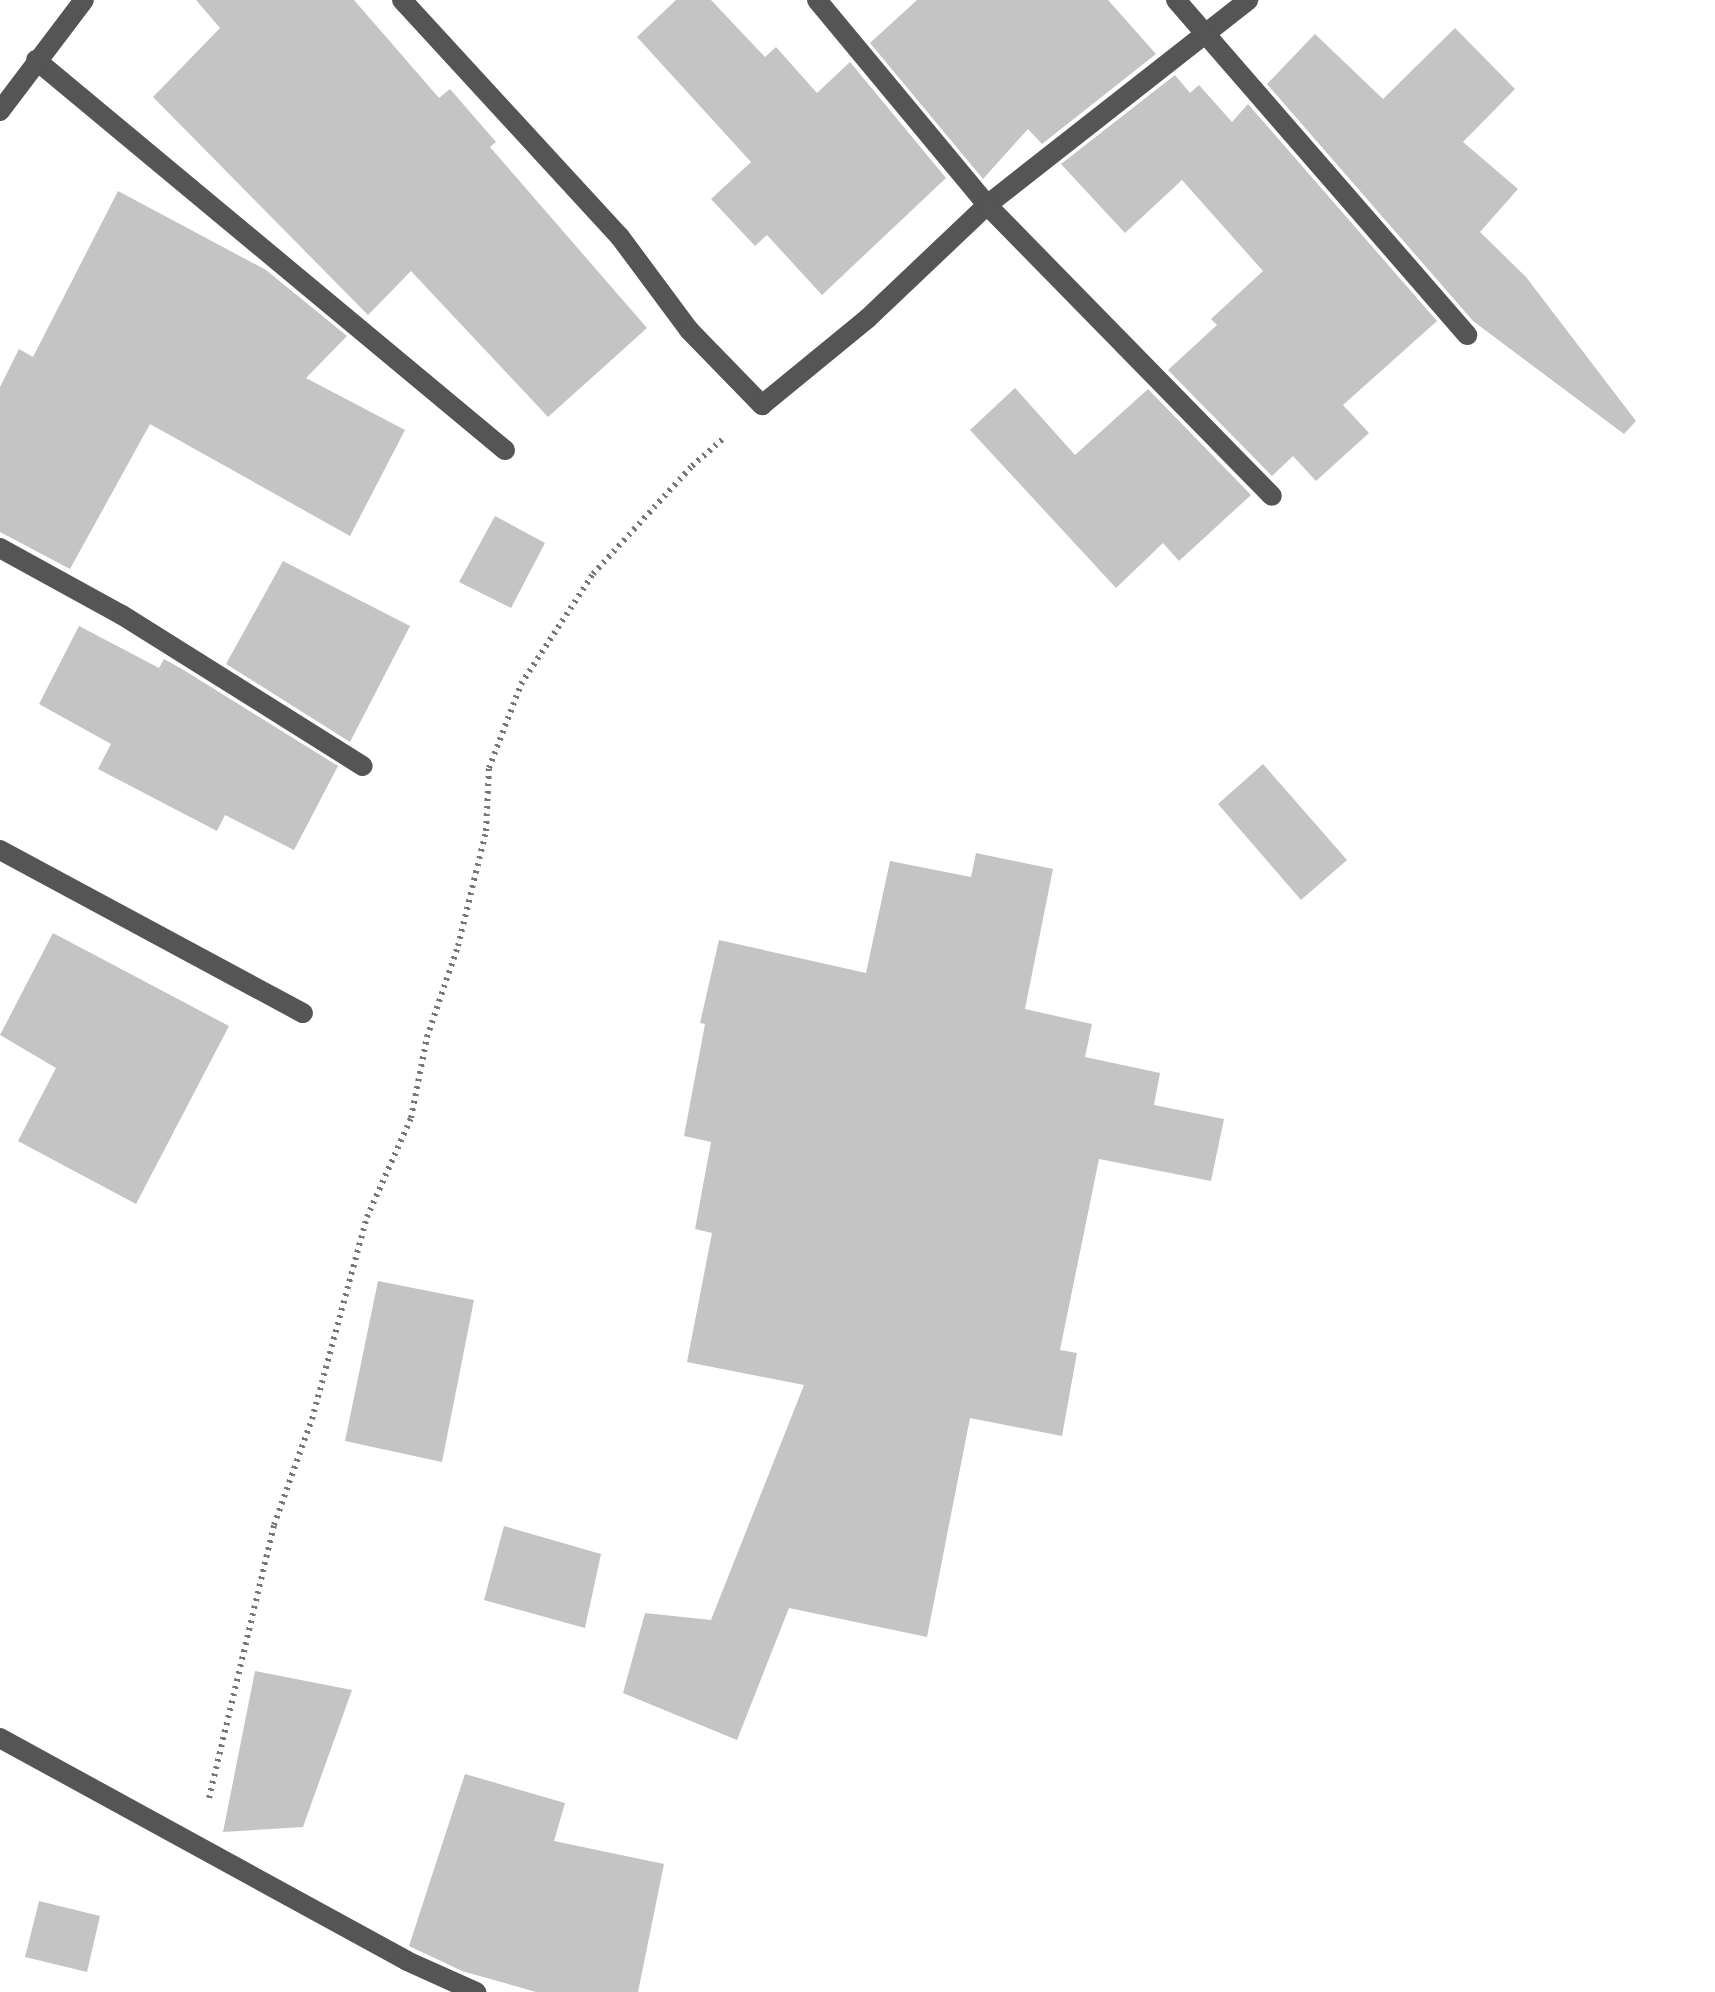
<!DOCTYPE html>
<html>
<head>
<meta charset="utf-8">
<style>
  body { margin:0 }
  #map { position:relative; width:1715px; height:1992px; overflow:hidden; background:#fff; font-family:Raleway,sans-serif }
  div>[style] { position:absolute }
  .building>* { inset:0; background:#c4c4c4 }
  .path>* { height:6px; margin-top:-3px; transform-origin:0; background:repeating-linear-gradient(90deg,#777 0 2.5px,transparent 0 7.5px) }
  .minor>* { height:20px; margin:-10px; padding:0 10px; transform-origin:10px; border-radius:10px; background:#555 }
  span { translate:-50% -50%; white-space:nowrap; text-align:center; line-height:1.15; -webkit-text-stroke:9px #fff; paint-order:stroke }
</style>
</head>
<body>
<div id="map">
  <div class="building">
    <i style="clip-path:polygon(196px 0,354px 0,439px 98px,450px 89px,496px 142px,490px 147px,647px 328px,548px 417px,411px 271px,368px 315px,153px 97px,220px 28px)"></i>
    <i style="clip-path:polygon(676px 0,711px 0,765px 57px,776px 47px,817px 93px,850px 62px,946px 178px,822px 295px,767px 235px,755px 246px,711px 199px,751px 162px,637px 37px)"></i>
    <i style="clip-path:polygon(917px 0,1108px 0,1156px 54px,1042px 144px,1028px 129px,983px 179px,870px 43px)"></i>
    <i style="clip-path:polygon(1455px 28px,1515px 89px,1463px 142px,1518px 189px,1480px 232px,1526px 277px,1636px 421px,1624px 434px,1473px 321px,1267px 84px,1315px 34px,1383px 99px)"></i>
    <i style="clip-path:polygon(1175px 75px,1190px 93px,1199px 85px,1232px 122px,1248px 104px,1437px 321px,1343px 405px,1369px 433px,1316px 481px,1293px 456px,1272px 476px,1168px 370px,1217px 325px,1211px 319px,1263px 271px,1182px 180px,1125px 233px,1061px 164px)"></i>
    <i style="clip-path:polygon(118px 191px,266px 270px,347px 336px,306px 378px,405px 430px,350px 536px,150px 424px,70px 569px,0 532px,0 387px,19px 349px,33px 357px)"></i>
    <i style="clip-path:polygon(1015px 388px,1075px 455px,1148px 389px,1251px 495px,1179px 561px,1163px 543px,1116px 588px,970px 430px)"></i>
    <i style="clip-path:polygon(495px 516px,545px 543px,511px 608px,459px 582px)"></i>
    <i style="clip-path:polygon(283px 561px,410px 626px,350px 742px,226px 664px)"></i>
    <i style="clip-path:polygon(79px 626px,159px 668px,164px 659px,182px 669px,338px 766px,294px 850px,225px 815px,217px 831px,98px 769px,111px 744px,39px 704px)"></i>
    <i style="clip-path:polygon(1263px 764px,1347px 860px,1301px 900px,1218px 804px)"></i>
    <i style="clip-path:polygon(976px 853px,1053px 869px,1025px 1009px,1092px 1024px,1085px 1057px,1160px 1073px,1154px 1105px,1224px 1119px,1211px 1181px,1099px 1159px,1060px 1350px,1077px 1353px,1062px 1436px,970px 1418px,927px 1637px,789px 1608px,737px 1740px,623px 1693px,645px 1613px,711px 1620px,804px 1385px,687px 1362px,712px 1233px,695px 1229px,711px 1142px,684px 1136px,705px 1024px,700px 1023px,719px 940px,866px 973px,890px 861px,971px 877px)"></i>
    <i style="clip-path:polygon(53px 933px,229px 1026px,136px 1204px,18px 1141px,56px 1068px,0 1035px)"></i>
    <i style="clip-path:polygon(378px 1281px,474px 1300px,442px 1462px,345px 1441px)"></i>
    <i style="clip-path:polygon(504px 1526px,601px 1554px,585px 1628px,484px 1600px)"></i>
    <i style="clip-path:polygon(255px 1671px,352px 1690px,303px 1827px,223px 1832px)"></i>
    <i style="clip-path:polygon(465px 1774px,565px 1803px,554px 1841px,664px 1864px,638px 1992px,536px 1992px,462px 1971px,409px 1946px)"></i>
    <i style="clip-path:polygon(39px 1901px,100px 1916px,87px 1972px,25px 1957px)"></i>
  </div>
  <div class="path">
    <i style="left:209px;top:1798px;width:281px;rotate:-76.6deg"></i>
    <i style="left:274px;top:1525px;width:113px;rotate:-70.3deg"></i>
    <i style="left:312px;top:1419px;width:209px;rotate:-74.8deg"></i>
    <i style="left:367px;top:1217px;width:108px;rotate:-66deg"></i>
    <i style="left:411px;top:1118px;width:83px;rotate:-78.8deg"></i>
    <i style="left:427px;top:1037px;width:96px;rotate:-71.2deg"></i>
    <i style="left:458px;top:946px;width:118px;rotate:-76.3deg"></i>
    <i style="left:486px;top:831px;width:63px;rotate:-87.3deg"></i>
    <i style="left:489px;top:768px;width:90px;rotate:-69.1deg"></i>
    <i style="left:521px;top:684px;width:131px;rotate:-56.8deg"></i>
    <i style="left:593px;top:574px;width:147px;rotate:-47.5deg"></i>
    <i style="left:692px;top:466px;width:44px;rotate:-41.3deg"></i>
  </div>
  <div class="minor">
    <i style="left:402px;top:0;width:322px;rotate:47.4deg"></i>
    <i style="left:620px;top:237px;width:116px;rotate:53.4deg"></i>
    <i style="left:689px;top:330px;width:105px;rotate:45.8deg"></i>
    <i style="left:762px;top:405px;width:136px;rotate:-39.3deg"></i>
    <i style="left:867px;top:319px;width:166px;rotate:-43.5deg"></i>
    <i style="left:987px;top:205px;width:332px;rotate:-38.1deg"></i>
    <i style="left:817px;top:0;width:266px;rotate:50.3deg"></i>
    <i style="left:987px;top:205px;width:407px;rotate:45.6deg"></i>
    <i style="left:1176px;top:0;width:444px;rotate:49deg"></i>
    <i style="left:36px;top:60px;width:610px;rotate:39.75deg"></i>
    <i style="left:0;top:111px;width:139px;rotate:-52.9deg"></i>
    <i style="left:0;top:548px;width:139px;rotate:28.8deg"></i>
    <i style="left:122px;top:615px;width:284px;rotate:32.1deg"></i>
    <i style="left:0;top:850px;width:344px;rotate:28.3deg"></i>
    <i style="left:0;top:1738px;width:464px;rotate:28.7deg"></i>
    <i style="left:407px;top:1961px;width:76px;rotate:24.2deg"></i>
  </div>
</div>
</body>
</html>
